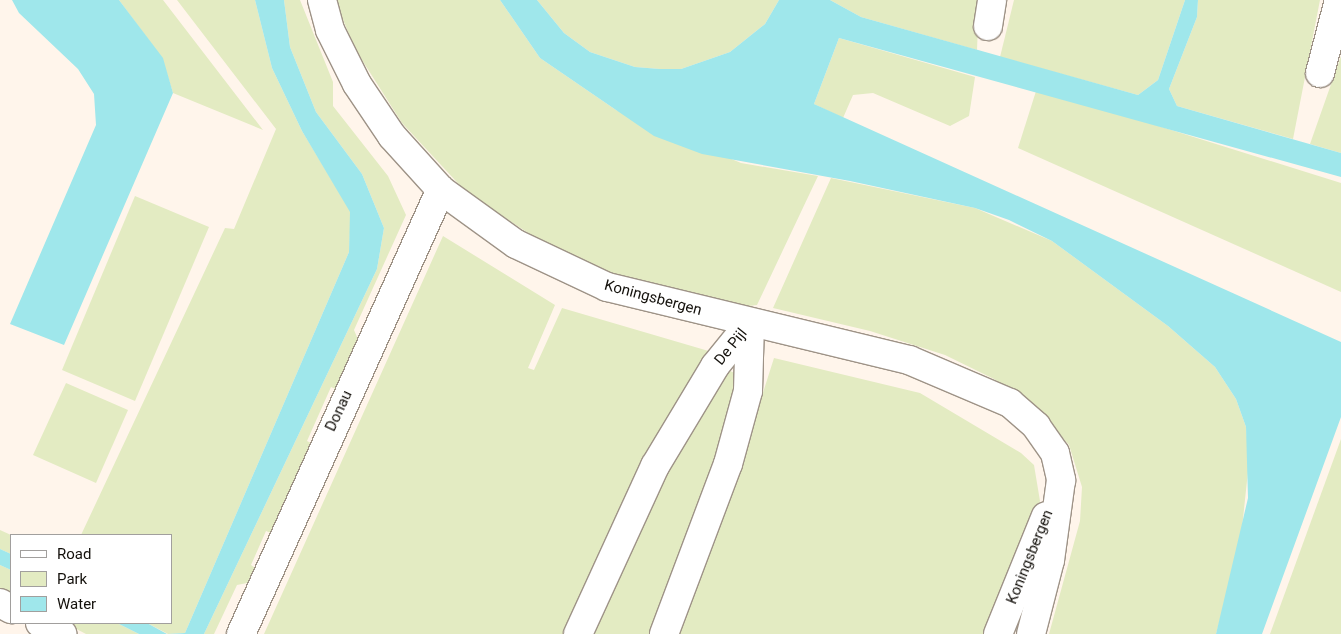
<!DOCTYPE html>
<html>
<head>
<meta charset="utf-8">
<style>
  body { margin:0 }
  #map { position:relative; width:1341px; height:634px; overflow:hidden; background:#fff5eb; font-family:Roboto,sans-serif }
  div>[style] { position:absolute }
  .green>* { inset:0; background:#e3ebc2 }
  .water>* { inset:0; background:#9fe7eb }
  .roads { filter:drop-shadow(1px 0 #9e9387) drop-shadow(-1px 0 #9e9387) drop-shadow(0 1px #9e9387) drop-shadow(0 -1px #9e9387) }
  .minor>* { height:28px; margin:-14px; padding:0 14px; transform-origin:14px; border-radius:14px; background:#fff }
  span { translate:-50% -50%; white-space:nowrap; text-align:center; line-height:1.15; -webkit-text-stroke:4.5px #fff; paint-order:stroke }
  .street-label { font-size:15px; color:#13100b }
  .legend { position:absolute; left:10px; top:534px; width:162px; height:90px; box-sizing:border-box; background:#fff; border:1px solid #a19f9d; margin:0; padding:6px 9px; list-style:none; font-size:15px; color:#13100b }
  .legend li { display:flex; align-items:center; gap:10px; height:25px }
  .legend b { width:25px; border:1px solid #a19f9d }
</style>
</head>
<body>
<div id="map">
  <div class="green">
    <i style="clip-path:polygon(119px 0,163px 0,263px 130px,173px 93px,162px 58px)"></i>
    <i style="clip-path:polygon(177px 0,255px 0,272px 68px,302px 131px,351px 212px,349px 252px,185px 633px,168px 634px,147px 623px,171px 623px,171px 535px,81px 535px,225px 228px,234px 229px,276px 129px)"></i>
    <i style="clip-path:polygon(284px 0,300px 0,333px 82px,333px 106px,388px 176px,406px 215px,354px 330px,360px 344px,340px 391px,331px 387px,307px 441px,315px 445px,273px 534px,266px 531px,251px 565px,258px 570px,252px 582px,237px 585px,214px 634px,204px 634px,377px 269px,384px 228px,362px 174px,316px 112px,290px 47px)"></i>
    <i style="clip-path:polygon(335px 0,500px 0,540px 58px,616px 110px,741px 163px,818px 176px,757px 305px,740px 307px,649px 288px,562px 255px,467px 193px,402px 123px,355px 49px)"></i>
    <i style="clip-path:polygon(537px 0,779px 0,765px 24px,730px 52px,681px 69px,660px 69px,635px 67px,590px 52px,564px 33px)"></i>
    <i style="clip-path:polygon(830px 0,979px 0,977px 50px,861px 17px)"></i>
    <i style="clip-path:polygon(1014px 0,1185px 0,1158px 80px,1138px 95px,1000px 57px)"></i>
    <i style="clip-path:polygon(1198px 0,1320px 0,1293px 139px,1177px 106px,1169px 89px,1197px 17px)"></i>
    <i style="clip-path:polygon(839px 38px,975px 77px,969px 116px,950px 126px,873px 93px,853px 95px,843px 118px,814px 104px)"></i>
    <i style="clip-path:polygon(1341px 56px,1341px 153px,1310px 144px)"></i>
    <i style="clip-path:polygon(1037px 88px,1341px 183px,1341px 292px,1018px 148px)"></i>
    <i style="clip-path:polygon(831px 178px,975px 208px,1052px 241px,1168px 326px,1215px 367px,1236px 399px,1246px 427px,1249px 462px,1240px 547px,1216px 634px,1049px 634px,1080px 521px,1082px 487px,1069px 445px,1039px 411px,994px 379px,945px 355px,870px 331px,773px 308px)"></i>
    <i style="clip-path:polygon(135px 196px,209px 227px,135px 401px,62px 370px)"></i>
    <i style="clip-path:polygon(443px 236px,555px 305px,528px 368px,534px 370px,562px 308px,712px 352px,574px 634px,264px 634px)"></i>
    <i style="clip-path:polygon(774px 358px,920px 393px,1021px 453px,1034px 465px,1040px 501px,985px 634px,673px 634px,738px 471px)"></i>
    <i style="clip-path:polygon(730px 371px,737px 374px,732px 421px,652px 634px,588px 634px,663px 470px,722px 376px)"></i>
    <i style="clip-path:polygon(66px 383px,128px 410px,96px 483px,33px 455px)"></i>
    <i style="clip-path:polygon(1341px 439px,1341px 634px,1270px 634px)"></i>
    <i style="clip-path:polygon(0 530px,11px 535px,11px 554px,0 549px)"></i>
    <i style="clip-path:polygon(0 565px,11px 570px,11px 594px,0 588px)"></i>
    <i style="clip-path:polygon(65px 623px,117px 623px,139px 634px,86px 634px)"></i>
  </div>
  <div class="water">
    <i style="clip-path:polygon(12px 0,119px 0,163px 58px,173px 93px,64px 345px,10px 324px,96px 125px,94px 94px,78px 69px,19px 13px)"></i>
    <i style="clip-path:polygon(255px 0,284px 0,290px 47px,316px 112px,362px 174px,384px 228px,377px 269px,204px 634px,139px 634px,117px 623px,147px 623px,167px 634px,185px 633px,349px 252px,350px 212px,302px 131px,272px 68px)"></i>
    <i style="clip-path:polygon(500px 0,537px 0,564px 33px,590px 52px,635px 67px,660px 69px,681px 69px,730px 52px,765px 24px,779px 0,830px 0,861px 17px,1138px 95px,1158px 80px,1185px 0,1198px 0,1197px 17px,1169px 89px,1177px 106px,1341px 153px,1341px 177px,839px 38px,814px 104px,1341px 342px,1341px 417px,1262px 634px,1216px 634px,1248px 498px,1246px 427px,1236px 399px,1215px 367px,1168px 326px,1052px 241px,1009px 220px,975px 208px,850px 181px,702px 154px,654px 136px,540px 58px)"></i>
    <i style="clip-path:polygon(0 549px,11px 554px,11px 570px,0 565px)"></i>
  </div>
  <div class="roads">
    <div class="minor">
      <i style="left:322px;top:0;width:31px;rotate:75deg"></i>
      <i style="left:330px;top:30px;width:60px;rotate:63.4deg"></i>
      <i style="left:357px;top:84px;width:63px;rotate:56.1deg"></i>
      <i style="left:392px;top:136px;width:73px;rotate:47.8deg"></i>
      <i style="left:441px;top:190px;width:92px;rotate:35.8deg"></i>
      <i style="left:516px;top:244px;width:101px;rotate:25.3deg"></i>
      <i style="left:607px;top:287px;width:311px;rotate:13.6deg"></i>
      <i style="left:909px;top:360px;width:110px;rotate:23.1deg"></i>
      <i style="left:1010px;top:403px;width:35px;rotate:41deg"></i>
      <i style="left:1036px;top:426px;width:33px;rotate:55deg"></i>
      <i style="left:1055px;top:453px;width:28px;rotate:77deg"></i>
      <i style="left:1061px;top:480px;width:81px;rotate:97.8deg"></i>
      <i style="left:1050px;top:560px;width:76px;rotate:104.4deg"></i>
      <i style="left:988px;top:26px;width:26px;rotate:-81deg"></i>
      <i style="left:1320px;top:73px;width:75px;rotate:-75.4deg"></i>
      <i style="left:0;top:603px;width:13px;rotate:29deg"></i>
      <i style="left:40px;top:623px;width:25px;rotate:26deg"></i>
      <i style="left:241px;top:634px;width:487px;rotate:-65.8deg"></i>
      <i style="left:578px;top:634px;width:185px;rotate:-65.4deg"></i>
      <i style="left:655px;top:466px;width:117px;rotate:-59deg"></i>
      <i style="left:715px;top:366px;width:55px;rotate:-50.9deg"></i>
      <i style="left:664px;top:634px;width:182px;rotate:-69.4deg"></i>
      <i style="left:728px;top:464px;width:76px;rotate:-74.7deg"></i>
      <i style="left:748px;top:391px;width:68px;rotate:-88.3deg"></i>
      <i style="left:998px;top:634px;width:127px;rotate:-67.9deg"></i>
    </div>
  </div>
  <div class="street-label">
    <span style="left:653px;top:298px;rotate:15deg">Koningsbergen</span>
    <span style="left:731px;top:347px;rotate:-51deg">De Pijl</span>
    <span style="left:339px;top:411px;rotate:-65deg">Donau</span>
    <span style="left:1030px;top:557px;rotate:-68deg">Koningsbergen</span>
  </div>
  <ul class="legend">
  <li><b style="height:6px;background:#fff"></b>Road</li>
  <li><b style="height:14px;background:#e3ebc2"></b>Park</li>
  <li><b style="height:14px;background:#9fe7eb"></b>Water</li>
  </ul>
</div>
</body>
</html>
